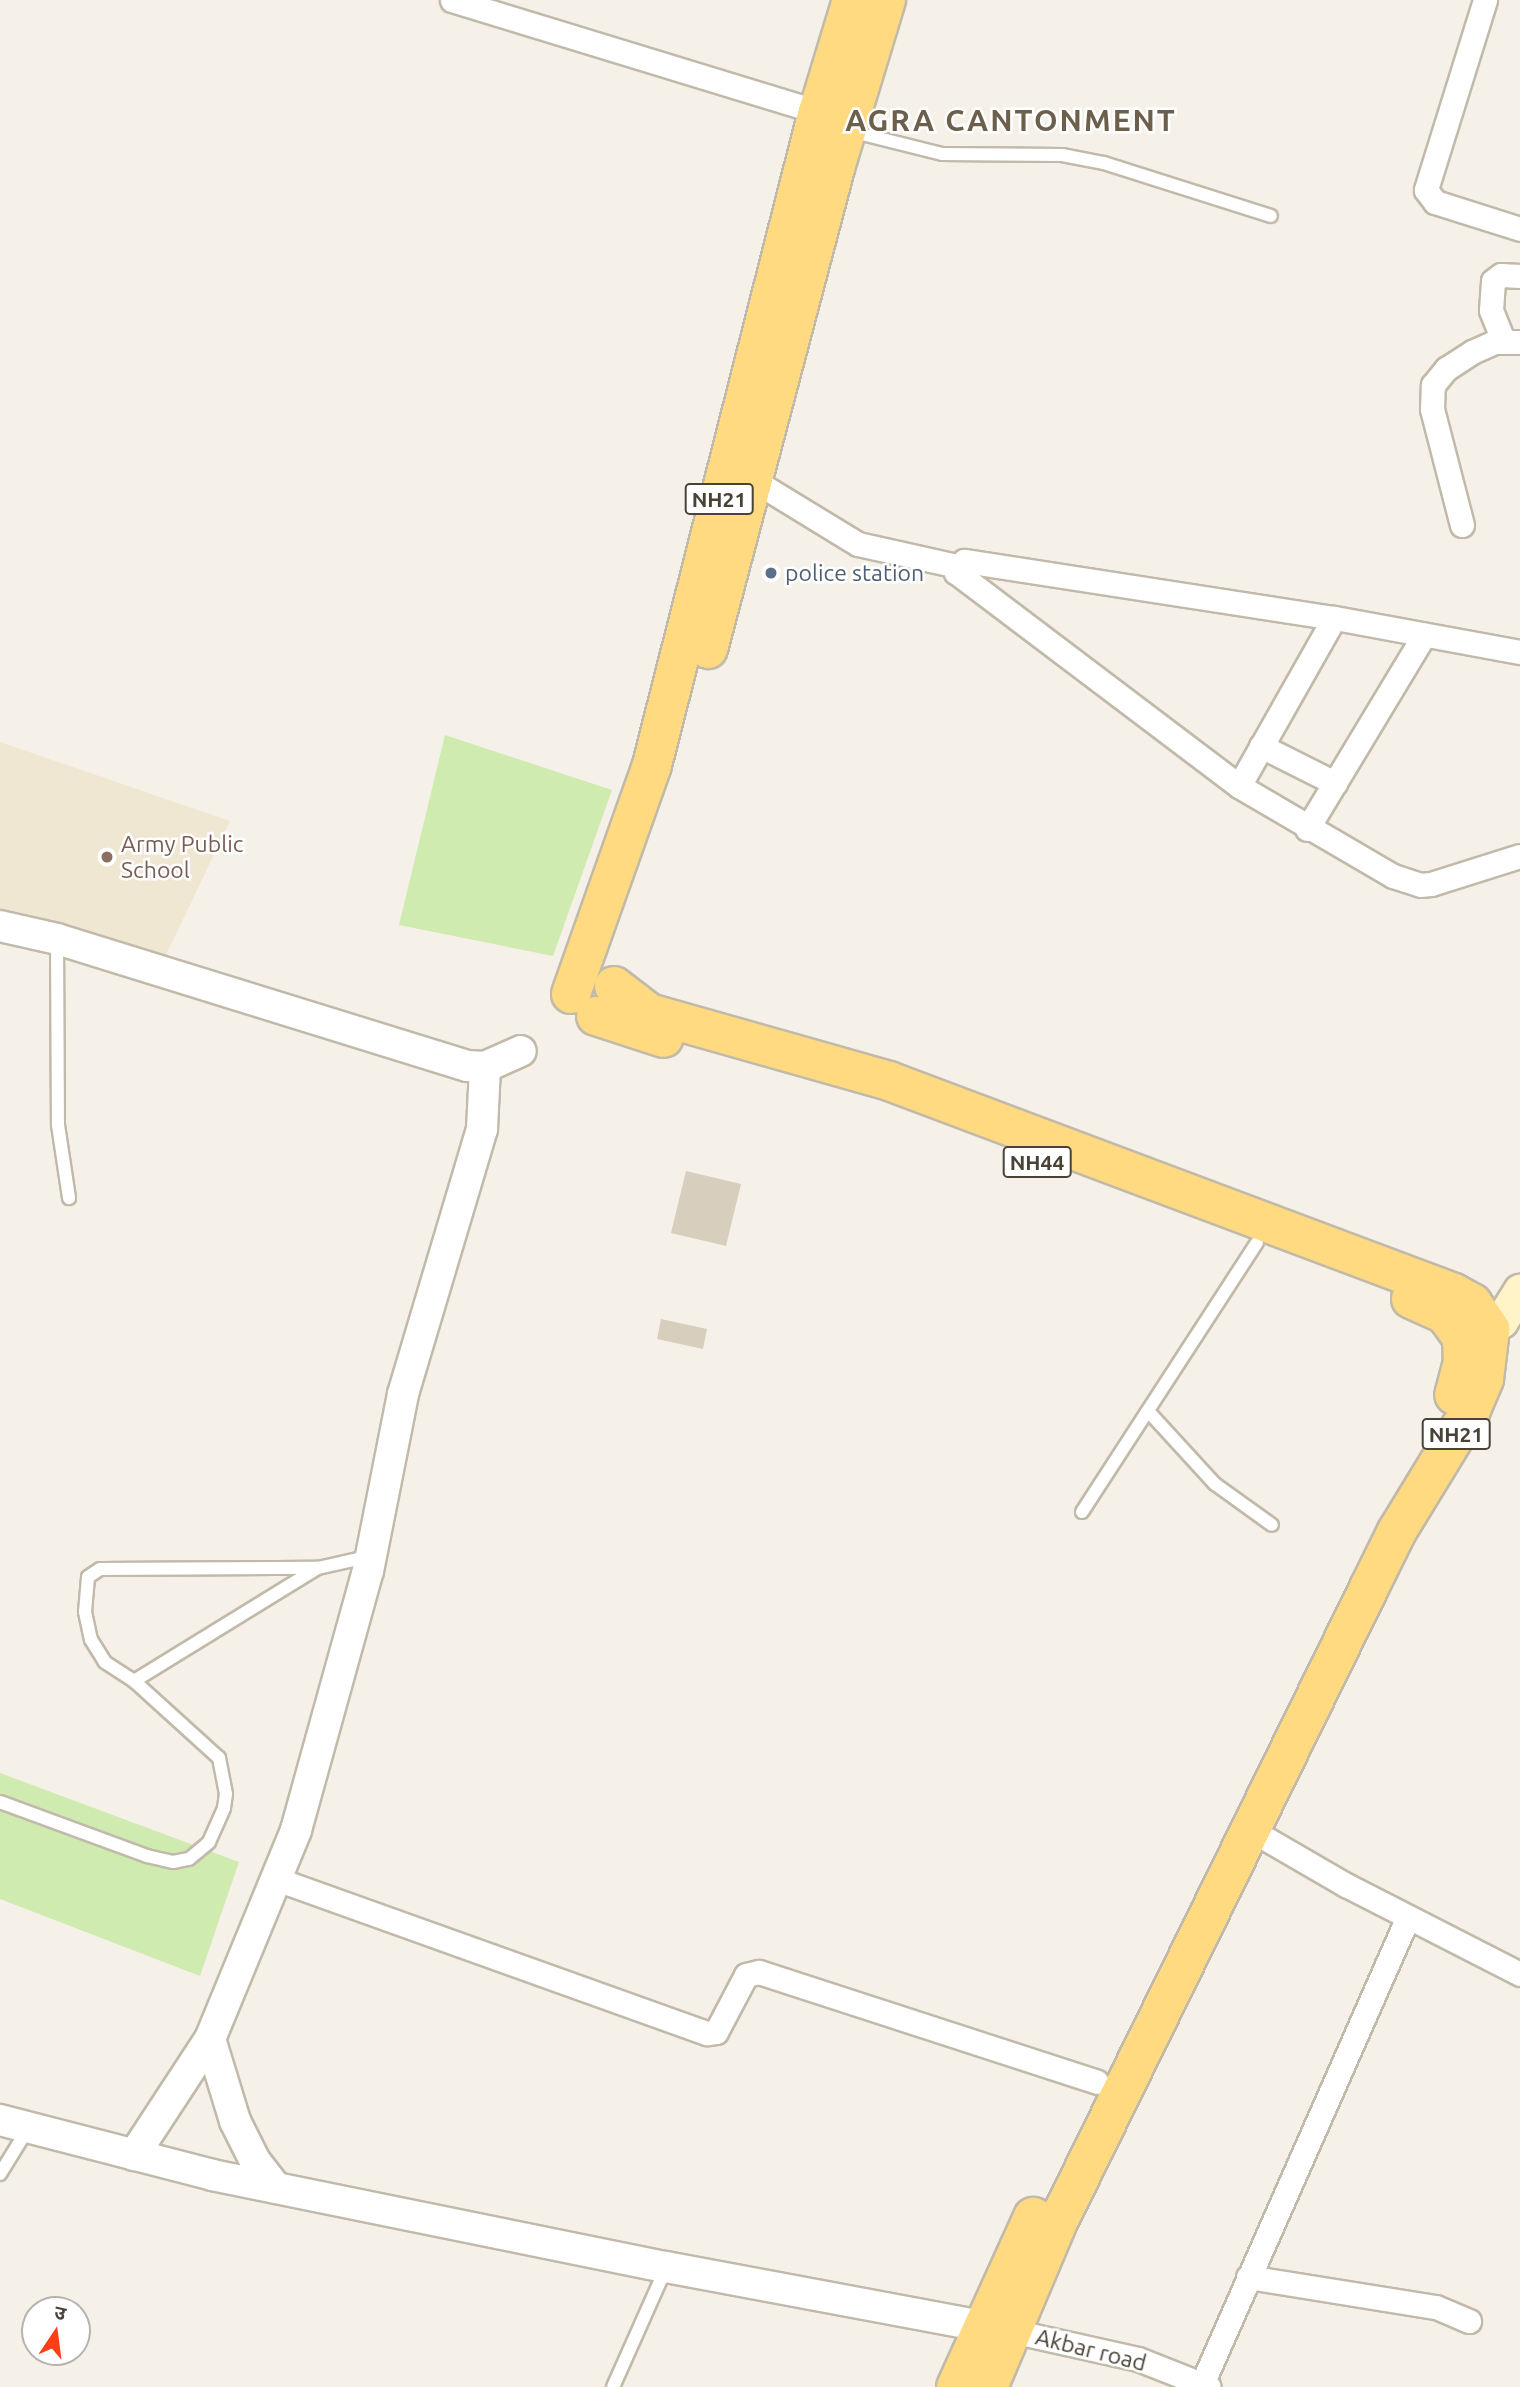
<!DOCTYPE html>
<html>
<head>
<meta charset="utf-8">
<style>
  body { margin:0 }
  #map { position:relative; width:1520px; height:2387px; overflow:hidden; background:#f5f1e8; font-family:Ubuntu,"Noto Sans Devanagari",sans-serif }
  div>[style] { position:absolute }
  .education>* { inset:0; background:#efe7d2 }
  .green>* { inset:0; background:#cfebaf }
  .building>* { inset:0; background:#d7cebd }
  .roads { filter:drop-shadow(2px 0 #c1baaa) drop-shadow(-2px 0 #c1baaa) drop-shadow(0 2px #c1baaa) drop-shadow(0 -2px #c1baaa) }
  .service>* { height:12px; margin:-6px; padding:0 6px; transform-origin:6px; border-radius:6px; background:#fff }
  .minor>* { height:23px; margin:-11.5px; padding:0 11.5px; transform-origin:11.5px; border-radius:11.5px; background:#fff }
  .tertiary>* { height:30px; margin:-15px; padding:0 15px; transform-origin:15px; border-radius:15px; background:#fff }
  .secondary>* { height:33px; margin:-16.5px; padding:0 16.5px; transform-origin:16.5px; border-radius:16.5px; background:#fff3c8 }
  .trunk>* { height:38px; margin:-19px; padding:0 19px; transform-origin:19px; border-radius:19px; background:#ffda80 }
  .dots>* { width:19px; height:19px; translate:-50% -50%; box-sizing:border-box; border:4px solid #fff; border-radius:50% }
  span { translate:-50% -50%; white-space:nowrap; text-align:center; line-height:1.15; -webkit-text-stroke:5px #fff; paint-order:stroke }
  .shield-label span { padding:2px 5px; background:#fff; border:2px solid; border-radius:5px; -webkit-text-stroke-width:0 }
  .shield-label { font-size:21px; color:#494236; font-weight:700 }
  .service-label { font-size:23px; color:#4e5e75 }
  .left { translate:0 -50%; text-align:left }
  .education-label { font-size:23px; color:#785e54 }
  .street-label { font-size:23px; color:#494236 }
  .district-label { font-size:30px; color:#6c604d; font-weight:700; letter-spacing:2px }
  .north { position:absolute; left:21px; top:2296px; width:70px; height:70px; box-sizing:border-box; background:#fff; border:2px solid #b6b3af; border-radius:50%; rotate:13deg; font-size:19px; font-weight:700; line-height:28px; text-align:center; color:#494236 }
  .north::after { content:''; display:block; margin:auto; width:24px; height:32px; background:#ff3e15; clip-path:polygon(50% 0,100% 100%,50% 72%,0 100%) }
</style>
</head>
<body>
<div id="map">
  <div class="education">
    <i style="clip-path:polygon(0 742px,230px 821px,165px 957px,156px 965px,0 923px)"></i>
  </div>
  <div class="green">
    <i style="clip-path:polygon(445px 735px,612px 790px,553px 956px,399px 925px)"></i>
    <i style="clip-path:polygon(0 1773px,239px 1862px,200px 1976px,0 1899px)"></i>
  </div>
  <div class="building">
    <i style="clip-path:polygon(686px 1171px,741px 1184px,726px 1246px,671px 1233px)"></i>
    <i style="clip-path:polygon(661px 1319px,707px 1329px,703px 1349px,657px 1339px)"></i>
  </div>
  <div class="roads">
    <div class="service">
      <i style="left:850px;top:131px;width:95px;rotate:14deg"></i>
      <i style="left:942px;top:154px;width:120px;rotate:0.5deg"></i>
      <i style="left:1062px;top:155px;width:43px;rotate:10.8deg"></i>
      <i style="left:1104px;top:163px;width:175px;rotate:17.6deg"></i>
      <i style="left:57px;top:940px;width:185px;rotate:89.7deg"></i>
      <i style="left:58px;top:1125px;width:74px;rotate:81.4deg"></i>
      <i style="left:1148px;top:1411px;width:99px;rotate:47.5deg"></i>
      <i style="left:1215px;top:1484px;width:70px;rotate:35.7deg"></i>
      <i style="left:1082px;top:1512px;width:321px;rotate:-57deg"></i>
      <i style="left:134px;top:1681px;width:216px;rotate:-31.6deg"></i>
      <i style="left:0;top:1802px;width:157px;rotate:20.2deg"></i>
      <i style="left:147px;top:1856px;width:27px;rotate:13deg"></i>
      <i style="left:173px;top:1862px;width:16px;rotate:-11deg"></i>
      <i style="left:189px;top:1859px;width:26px;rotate:-40deg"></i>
      <i style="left:209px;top:1842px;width:37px;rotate:-66deg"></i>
      <i style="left:224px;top:1808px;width:14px;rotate:-82deg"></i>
      <i style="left:226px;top:1794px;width:37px;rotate:-101deg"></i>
      <i style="left:219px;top:1758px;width:115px;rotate:-137.8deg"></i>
      <i style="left:134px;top:1681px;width:35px;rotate:-147deg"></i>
      <i style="left:105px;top:1662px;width:26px;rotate:-122deg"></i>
      <i style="left:91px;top:1640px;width:29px;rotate:-102deg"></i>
      <i style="left:85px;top:1612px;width:35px;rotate:-85deg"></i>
      <i style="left:88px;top:1577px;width:14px;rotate:-34deg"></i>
      <i style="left:100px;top:1569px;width:218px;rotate:-0.3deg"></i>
      <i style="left:318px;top:1568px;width:54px;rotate:-12.8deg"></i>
      <i style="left:0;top:2174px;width:55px;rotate:-58.3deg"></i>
      <i style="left:613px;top:2387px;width:130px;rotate:-66deg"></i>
    </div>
    <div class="minor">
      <i style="left:452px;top:0;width:383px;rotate:17deg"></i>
      <i style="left:1485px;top:0;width:199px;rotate:107.3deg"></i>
      <i style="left:1426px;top:190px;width:15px;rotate:53deg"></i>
      <i style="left:1435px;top:202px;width:89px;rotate:17.6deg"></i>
      <i style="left:1503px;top:340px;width:32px;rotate:-112deg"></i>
      <i style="left:1491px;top:310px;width:29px;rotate:-86deg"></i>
      <i style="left:1493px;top:281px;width:10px;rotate:-37deg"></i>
      <i style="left:1501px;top:275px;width:19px;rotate:3deg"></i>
      <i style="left:753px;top:480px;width:123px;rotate:31.4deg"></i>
      <i style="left:858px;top:544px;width:101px;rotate:12.5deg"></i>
      <i style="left:1462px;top:525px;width:120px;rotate:-104.5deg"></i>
      <i style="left:1432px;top:409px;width:24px;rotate:-88deg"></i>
      <i style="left:1433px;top:385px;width:21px;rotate:-51deg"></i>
      <i style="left:1446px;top:369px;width:31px;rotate:-33deg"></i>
      <i style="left:1472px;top:352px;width:24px;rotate:-24deg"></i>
      <i style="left:1494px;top:342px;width:26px"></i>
      <i style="left:1520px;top:652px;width:189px;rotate:-169.6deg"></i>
      <i style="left:1334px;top:618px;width:374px;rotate:-171.2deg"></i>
      <i style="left:964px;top:561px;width:14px;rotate:126deg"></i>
      <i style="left:956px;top:572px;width:355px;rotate:37.1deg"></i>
      <i style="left:1239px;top:786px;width:178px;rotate:30.3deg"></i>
      <i style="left:1393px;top:876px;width:28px;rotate:18deg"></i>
      <i style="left:1420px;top:885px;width:11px;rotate:-5deg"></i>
      <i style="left:1431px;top:884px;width:93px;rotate:-17.5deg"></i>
      <i style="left:1261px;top:746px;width:83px;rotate:26.6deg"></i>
      <i style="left:1239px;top:786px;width:193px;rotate:-60.5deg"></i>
      <i style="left:1307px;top:829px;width:227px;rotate:-58.9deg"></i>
      <i style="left:1251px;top:1830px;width:110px;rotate:30.1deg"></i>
      <i style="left:1346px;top:1885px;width:195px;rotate:27.1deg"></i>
      <i style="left:279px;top:1880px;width:455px;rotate:19.7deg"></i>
      <i style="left:707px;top:2033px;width:9px;rotate:-6deg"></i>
      <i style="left:716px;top:2032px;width:64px;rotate:-62.2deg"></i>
      <i style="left:746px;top:1975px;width:13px;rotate:-13deg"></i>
      <i style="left:759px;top:1972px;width:355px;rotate:18deg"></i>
      <i style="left:1248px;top:2277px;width:190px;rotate:9.1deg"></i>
      <i style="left:1436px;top:2307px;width:36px;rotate:23deg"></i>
      <i style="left:1012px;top:2331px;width:129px;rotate:12.5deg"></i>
      <i style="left:1138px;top:2359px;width:76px;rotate:21.5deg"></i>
      <i style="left:1202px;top:2384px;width:510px;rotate:-66.2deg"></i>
    </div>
    <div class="tertiary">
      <i style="left:0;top:926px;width:58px;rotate:12.8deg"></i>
      <i style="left:57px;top:939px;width:429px;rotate:17.2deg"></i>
      <i style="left:467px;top:1066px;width:18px;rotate:3deg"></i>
      <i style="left:485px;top:1067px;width:39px;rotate:-24deg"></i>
      <i style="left:210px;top:2039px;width:86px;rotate:73deg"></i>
      <i style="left:235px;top:2121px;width:45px;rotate:63.4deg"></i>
      <i style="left:255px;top:2161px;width:34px;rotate:52deg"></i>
      <i style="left:0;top:2120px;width:219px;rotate:14.5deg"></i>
      <i style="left:212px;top:2175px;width:463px;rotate:11.5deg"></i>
      <i style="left:666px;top:2267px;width:343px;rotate:10.6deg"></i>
      <i style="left:134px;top:2155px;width:139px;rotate:-56.8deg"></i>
      <i style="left:210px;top:2039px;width:226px;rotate:-67.6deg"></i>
      <i style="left:296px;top:1830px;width:269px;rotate:-74.5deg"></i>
      <i style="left:368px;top:1571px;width:180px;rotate:-78.8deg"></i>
      <i style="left:403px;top:1394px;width:277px;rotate:-73.4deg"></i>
      <i style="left:482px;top:1129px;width:62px;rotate:-87.2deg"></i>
    </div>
    <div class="secondary">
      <i style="left:1466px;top:1336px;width:38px;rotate:-23deg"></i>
      <i style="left:1501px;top:1321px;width:36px;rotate:-58deg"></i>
    </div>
    <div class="trunk">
      <i style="left:708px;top:649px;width:497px;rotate:-75.2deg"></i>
      <i style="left:835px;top:168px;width:176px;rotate:-73.1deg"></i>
      <i style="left:614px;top:986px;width:44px;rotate:37.6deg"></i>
      <i style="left:649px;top:1013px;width:249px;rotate:15.8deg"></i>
      <i style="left:889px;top:1081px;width:603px;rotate:20.57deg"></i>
      <i style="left:1454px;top:1293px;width:21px;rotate:29deg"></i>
      <i style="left:1472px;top:1303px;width:32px;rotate:55deg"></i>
      <i style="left:1490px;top:1329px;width:50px;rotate:96.8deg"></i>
      <i style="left:1484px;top:1379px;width:34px;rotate:113deg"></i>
      <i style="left:1471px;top:1410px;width:142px;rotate:121.4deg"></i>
      <i style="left:1397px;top:1531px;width:64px;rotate:116.2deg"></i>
      <i style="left:1369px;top:1588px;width:708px;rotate:116.13deg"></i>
      <i style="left:1057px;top:2224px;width:177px;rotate:112.9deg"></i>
      <i style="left:571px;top:994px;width:243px;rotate:-70.5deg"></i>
      <i style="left:652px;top:765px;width:674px;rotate:-75.74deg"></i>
      <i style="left:818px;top:112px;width:117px;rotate:-73.1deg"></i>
      <i style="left:596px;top:1016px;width:71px;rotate:17.9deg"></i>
      <i style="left:1411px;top:1299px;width:37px;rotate:24deg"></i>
      <i style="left:1445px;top:1314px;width:29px;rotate:54deg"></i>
      <i style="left:1462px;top:1337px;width:25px;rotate:88deg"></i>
      <i style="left:1463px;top:1362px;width:34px;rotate:105deg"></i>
      <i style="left:956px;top:2387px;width:187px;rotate:-65.6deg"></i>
    </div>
  </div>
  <div class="dots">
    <i style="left:771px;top:573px;background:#5c6f8a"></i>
    <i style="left:107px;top:857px;background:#8d6e63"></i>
  </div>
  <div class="shield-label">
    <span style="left:719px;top:499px">NH21</span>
    <span style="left:1037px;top:1162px">NH44</span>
    <span style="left:1456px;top:1434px">NH21</span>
  </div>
  <div class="service-label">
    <span class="left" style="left:785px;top:573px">police station</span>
  </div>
  <div class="education-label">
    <span class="left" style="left:121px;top:857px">Army Public<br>School</span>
  </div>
  <div class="street-label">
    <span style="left:1091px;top:2350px;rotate:14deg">Akbar road</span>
  </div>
  <div class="district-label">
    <span style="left:1011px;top:120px">AGRA CANTONMENT</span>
  </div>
  <div class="north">उ</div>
</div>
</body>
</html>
